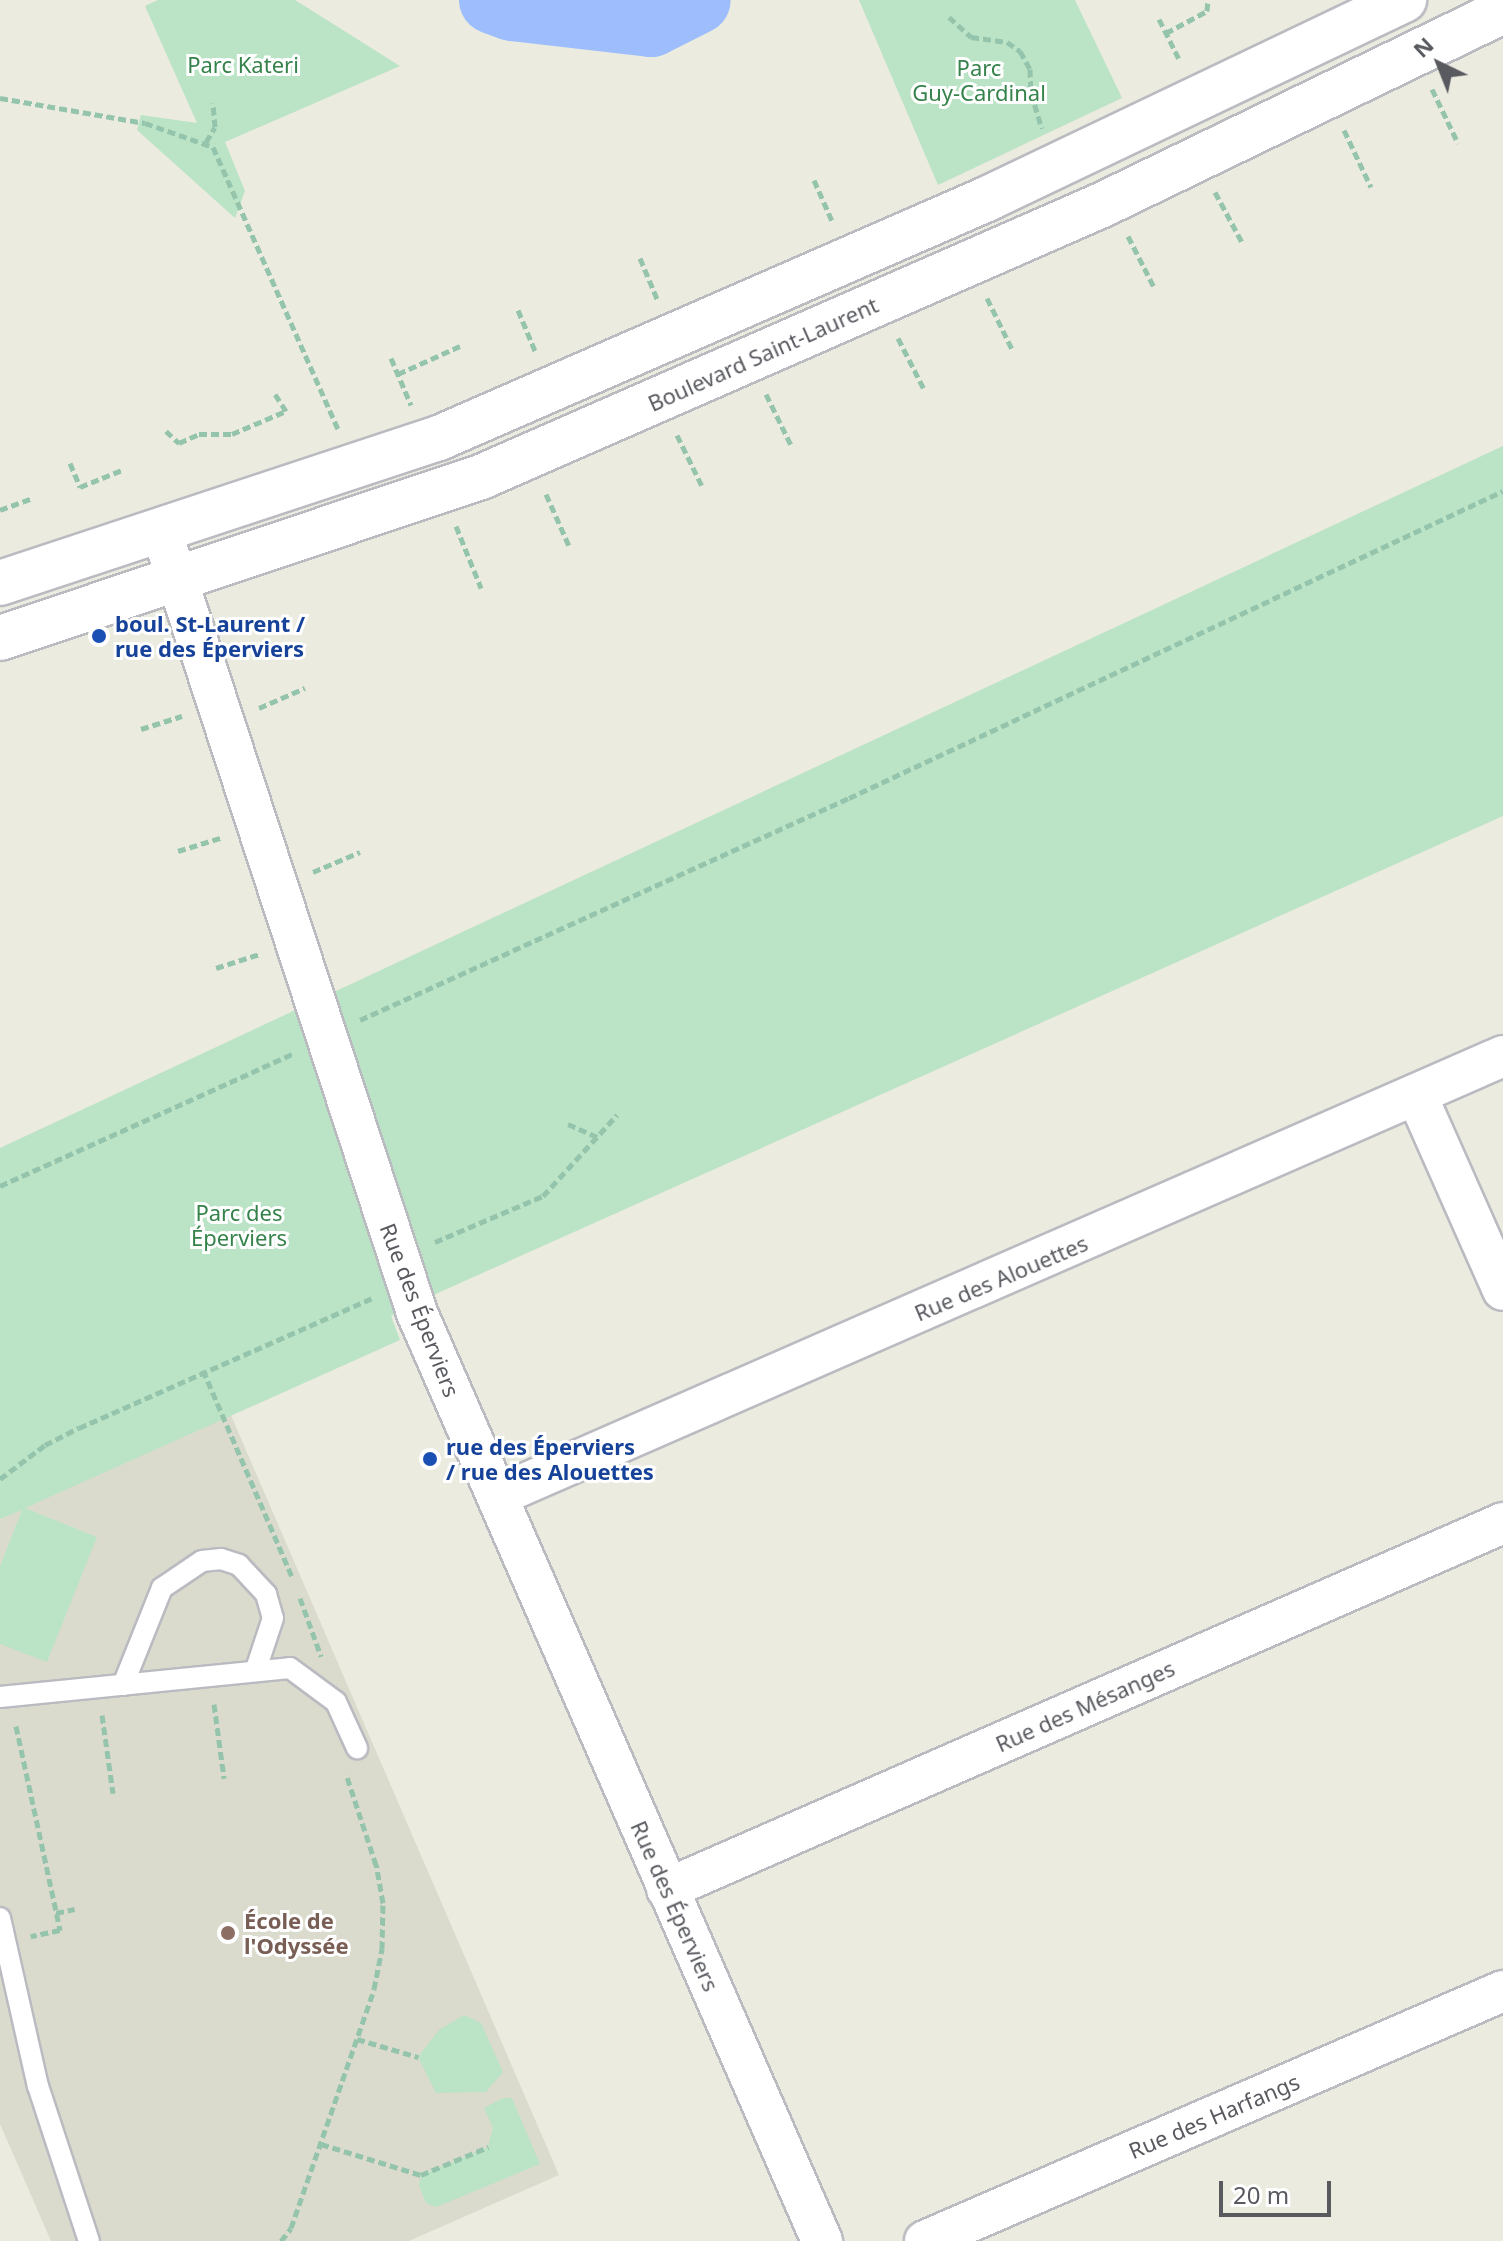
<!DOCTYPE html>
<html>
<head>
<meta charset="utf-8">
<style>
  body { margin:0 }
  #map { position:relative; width:1503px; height:2241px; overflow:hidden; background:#ebebdf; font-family:"Noto Sans",sans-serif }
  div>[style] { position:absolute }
  .education>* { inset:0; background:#dbdbcd }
  .green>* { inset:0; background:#bbe3c5 }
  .river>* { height:68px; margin:-34px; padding:0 34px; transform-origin:34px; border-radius:34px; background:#9dbdfd }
  .path>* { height:5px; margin-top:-2.5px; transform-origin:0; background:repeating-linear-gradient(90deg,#95c4ad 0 8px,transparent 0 12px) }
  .roads { filter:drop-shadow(2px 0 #babbc1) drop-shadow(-2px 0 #babbc1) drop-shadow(0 2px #babbc1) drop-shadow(0 -2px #babbc1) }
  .lane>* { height:20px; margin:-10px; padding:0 10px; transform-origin:10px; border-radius:10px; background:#fff }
  .street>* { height:40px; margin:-20px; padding:0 20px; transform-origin:20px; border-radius:20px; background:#fff }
  .secondary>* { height:44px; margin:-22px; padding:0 22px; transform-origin:22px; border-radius:22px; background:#fff }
  .dots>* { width:22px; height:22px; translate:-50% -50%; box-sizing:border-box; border:4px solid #fff; border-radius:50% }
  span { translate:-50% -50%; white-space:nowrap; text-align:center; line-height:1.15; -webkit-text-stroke:6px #fff; paint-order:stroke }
  .park-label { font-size:22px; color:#35824b }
  .street-label { font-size:22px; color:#585a60 }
  .transit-label { font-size:22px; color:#164399; font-weight:700 }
  .left { translate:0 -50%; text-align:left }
  .education-label { font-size:22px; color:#785e54; font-weight:700 }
  .north { position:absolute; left:1399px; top:24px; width:80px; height:80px; -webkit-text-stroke:6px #fff; paint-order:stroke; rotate:317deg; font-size:22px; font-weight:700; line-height:32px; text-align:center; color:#585a60 }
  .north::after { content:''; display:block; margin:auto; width:28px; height:36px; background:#585a60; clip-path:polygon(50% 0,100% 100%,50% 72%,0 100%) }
  .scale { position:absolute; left:1219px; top:2181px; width:112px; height:36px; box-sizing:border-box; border:4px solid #585a60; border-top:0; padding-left:10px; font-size:24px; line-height:28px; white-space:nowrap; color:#585a60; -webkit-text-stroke:6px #fff; paint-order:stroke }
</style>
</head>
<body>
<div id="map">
  <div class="education">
    <i style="clip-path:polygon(230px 1413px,559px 2175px,409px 2241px,51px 2241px,0 2124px,0 1519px)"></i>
  </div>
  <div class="green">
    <i style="clip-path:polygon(158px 0,295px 0,400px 66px,225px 142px,245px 191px,235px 218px,137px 130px,141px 115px,197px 123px,145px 6px)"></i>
    <i style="clip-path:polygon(859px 0,1075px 0,1122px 98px,938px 185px)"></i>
    <i style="clip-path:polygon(1503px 446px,1503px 816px,440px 1292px,391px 1316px,400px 1340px,25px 1508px,97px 1537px,47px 1662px,0 1644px,0 1566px,22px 1510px,0 1519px,0 1148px)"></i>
    <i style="clip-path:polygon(464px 2015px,481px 2023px,503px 2072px,486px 2092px,436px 2093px,418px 2057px,439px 2030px)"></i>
    <i style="clip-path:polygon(503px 2098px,512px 2098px,540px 2164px,436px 2207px,426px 2203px,419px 2185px,421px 2175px,488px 2147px,493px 2128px,484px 2108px)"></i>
  </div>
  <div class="river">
    <i style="left:493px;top:0;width:20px;rotate:20deg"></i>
    <i style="left:512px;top:7px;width:140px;rotate:6.6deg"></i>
    <i style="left:651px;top:23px;width:51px;rotate:-26.6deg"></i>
  </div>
  <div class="path">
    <i style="left:949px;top:17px;width:30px;rotate:42deg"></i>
    <i style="left:971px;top:37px;width:36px;rotate:8deg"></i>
    <i style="left:1007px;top:42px;width:16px;rotate:35deg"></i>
    <i style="left:1020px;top:51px;width:21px;rotate:61deg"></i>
    <i style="left:1030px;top:69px;width:24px;rotate:88deg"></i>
    <i style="left:1031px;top:93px;width:37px;rotate:73deg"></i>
    <i style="left:1159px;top:19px;width:47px;rotate:63.4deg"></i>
    <i style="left:1166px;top:33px;width:47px;rotate:-28.2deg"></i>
    <i style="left:1207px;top:11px;width:11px;rotate:-85deg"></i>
    <i style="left:1432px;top:89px;width:60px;rotate:64.3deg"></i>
    <i style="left:0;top:98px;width:147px;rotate:9.8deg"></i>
    <i style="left:145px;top:123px;width:72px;rotate:19.4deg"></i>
    <i style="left:213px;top:147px;width:311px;rotate:66.1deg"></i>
    <i style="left:1344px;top:130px;width:63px;rotate:64.7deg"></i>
    <i style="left:206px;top:142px;width:17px;rotate:-59deg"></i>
    <i style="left:215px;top:127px;width:24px;rotate:-95deg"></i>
    <i style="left:814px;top:180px;width:47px;rotate:66.2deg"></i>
    <i style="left:1215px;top:192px;width:59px;rotate:61.7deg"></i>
    <i style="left:1128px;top:236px;width:59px;rotate:63deg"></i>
    <i style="left:640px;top:258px;width:47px;rotate:67.3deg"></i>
    <i style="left:987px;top:298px;width:59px;rotate:63.9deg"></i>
    <i style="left:518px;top:310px;width:47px;rotate:67.3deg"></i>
    <i style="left:898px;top:338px;width:59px;rotate:63deg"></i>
    <i style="left:391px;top:358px;width:51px;rotate:66.9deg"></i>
    <i style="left:398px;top:374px;width:68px;rotate:-24.3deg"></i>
    <i style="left:766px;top:394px;width:59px;rotate:63.9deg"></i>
    <i style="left:166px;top:431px;width:18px;rotate:43deg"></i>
    <i style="left:179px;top:443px;width:22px;rotate:-24deg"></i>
    <i style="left:199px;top:434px;width:33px"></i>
    <i style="left:232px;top:434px;width:59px;rotate:-23.1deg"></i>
    <i style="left:286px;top:411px;width:20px;rotate:-123deg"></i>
    <i style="left:677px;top:435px;width:59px;rotate:63.9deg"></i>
    <i style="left:70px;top:463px;width:26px;rotate:67deg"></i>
    <i style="left:80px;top:487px;width:45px;rotate:-22deg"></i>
    <i style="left:546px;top:494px;width:59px;rotate:66deg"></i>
    <i style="left:0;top:510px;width:33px;rotate:-20deg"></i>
    <i style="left:456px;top:526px;width:67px;rotate:68deg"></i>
    <i style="left:259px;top:708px;width:50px;rotate:-23.5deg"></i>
    <i style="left:141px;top:729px;width:43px;rotate:-17.6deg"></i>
    <i style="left:178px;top:851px;width:47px;rotate:-17.3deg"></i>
    <i style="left:313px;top:872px;width:51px;rotate:-23.1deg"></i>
    <i style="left:216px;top:968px;width:46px;rotate:-17.7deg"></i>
    <i style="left:360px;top:1020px;width:537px;rotate:-24.42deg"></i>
    <i style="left:849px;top:798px;width:722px;rotate:-25.15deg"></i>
    <i style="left:568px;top:1124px;width:32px;rotate:24deg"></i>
    <i style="left:0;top:1186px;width:323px;rotate:-24.3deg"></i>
    <i style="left:435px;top:1242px;width:117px;rotate:-23.1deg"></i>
    <i style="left:543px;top:1196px;width:110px;rotate:-47.6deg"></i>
    <i style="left:203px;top:1370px;width:225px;rotate:66.7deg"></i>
    <i style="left:0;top:1479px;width:56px;rotate:-37.1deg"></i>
    <i style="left:45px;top:1445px;width:38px;rotate:-27deg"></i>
    <i style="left:79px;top:1428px;width:321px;rotate:-23.9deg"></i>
    <i style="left:300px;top:1598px;width:62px;rotate:70.1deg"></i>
    <i style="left:214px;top:1704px;width:75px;rotate:82.3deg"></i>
    <i style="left:102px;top:1715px;width:79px;rotate:82deg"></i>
    <i style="left:16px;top:1726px;width:209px;rotate:77.8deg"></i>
    <i style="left:60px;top:1930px;width:30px;rotate:168deg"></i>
    <i style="left:56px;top:1913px;width:19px;rotate:-12deg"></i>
    <i style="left:357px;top:2039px;width:64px;rotate:16.4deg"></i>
    <i style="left:321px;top:2144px;width:105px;rotate:17.2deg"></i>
    <i style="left:421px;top:2175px;width:73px;rotate:-22.7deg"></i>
    <i style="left:281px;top:2241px;width:16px;rotate:-52deg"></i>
    <i style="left:291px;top:2228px;width:253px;rotate:-70.8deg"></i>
    <i style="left:374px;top:1989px;width:41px;rotate:-78.7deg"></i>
    <i style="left:382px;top:1949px;width:46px;rotate:-88.8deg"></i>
    <i style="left:383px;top:1903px;width:39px;rotate:-100deg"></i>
    <i style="left:376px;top:1865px;width:96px;rotate:-108.2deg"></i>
  </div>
  <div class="roads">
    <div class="lane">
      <i style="left:123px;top:1685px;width:105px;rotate:-68.1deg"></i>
      <i style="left:162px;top:1588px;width:48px;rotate:-34deg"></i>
      <i style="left:202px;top:1561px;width:19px;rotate:-6deg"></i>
      <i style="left:221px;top:1559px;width:19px;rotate:18deg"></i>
      <i style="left:239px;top:1565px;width:40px;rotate:47deg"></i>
      <i style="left:266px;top:1594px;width:25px;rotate:74deg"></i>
      <i style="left:273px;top:1618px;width:54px;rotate:108.4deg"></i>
      <i style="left:0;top:1697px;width:291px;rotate:-5.7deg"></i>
      <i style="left:290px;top:1668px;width:57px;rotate:36.5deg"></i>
      <i style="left:336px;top:1702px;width:51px;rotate:65.5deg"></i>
      <i style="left:0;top:1918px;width:172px;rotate:77.3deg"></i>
      <i style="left:38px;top:2086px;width:163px;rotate:71.8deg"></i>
    </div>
    <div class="street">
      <i style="left:161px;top:530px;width:824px;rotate:71.89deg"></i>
      <i style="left:417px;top:1313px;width:1013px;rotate:66.42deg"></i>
      <i style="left:1417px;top:1096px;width:212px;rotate:66.1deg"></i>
      <i style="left:497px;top:1496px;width:1098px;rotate:-23.62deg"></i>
      <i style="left:667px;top:1889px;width:913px;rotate:-23.64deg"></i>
      <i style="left:925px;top:2241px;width:630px;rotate:-23.39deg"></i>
    </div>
    <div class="secondary">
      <i style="left:0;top:583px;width:462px;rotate:-18.3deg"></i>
      <i style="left:439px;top:438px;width:600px;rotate:-23.57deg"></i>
      <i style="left:989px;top:198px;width:460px;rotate:-25.5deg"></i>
      <i style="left:0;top:638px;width:507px;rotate:-18.51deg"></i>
      <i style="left:481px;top:477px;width:680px;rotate:-23.66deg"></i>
      <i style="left:1104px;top:204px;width:443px;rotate:-25.8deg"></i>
    </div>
  </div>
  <div class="dots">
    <i style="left:99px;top:636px;background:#1a4fb4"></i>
    <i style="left:430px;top:1459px;background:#1a4fb4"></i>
    <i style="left:228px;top:1933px;background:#8d6e63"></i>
  </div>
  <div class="park-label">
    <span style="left:243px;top:65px">Parc Kateri</span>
    <span style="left:979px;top:80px">Parc<br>Guy-Cardinal</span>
    <span style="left:239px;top:1225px">Parc des<br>Éperviers</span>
  </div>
  <div class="street-label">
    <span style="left:763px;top:354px;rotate:-24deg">Boulevard Saint-Laurent</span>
    <span style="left:1001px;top:1278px;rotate:-23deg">Rue des Alouettes</span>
    <span style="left:420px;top:1310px;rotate:69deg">Rue des Éperviers</span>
    <span style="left:1085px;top:1706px;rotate:-24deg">Rue des Mésanges</span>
    <span style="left:675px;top:1906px;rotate:66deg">Rue des Éperviers</span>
    <span style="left:1214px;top:2116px;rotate:-23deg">Rue des Harfangs</span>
  </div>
  <div class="transit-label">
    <span class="left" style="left:115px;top:636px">boul. St-Laurent /<br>rue des Éperviers</span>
    <span class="left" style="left:446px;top:1459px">rue des Éperviers<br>/ rue des Alouettes</span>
  </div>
  <div class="education-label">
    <span class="left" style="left:244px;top:1933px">École de<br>l'Odyssée</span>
  </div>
  <div class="north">N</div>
  <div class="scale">20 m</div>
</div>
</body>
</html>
